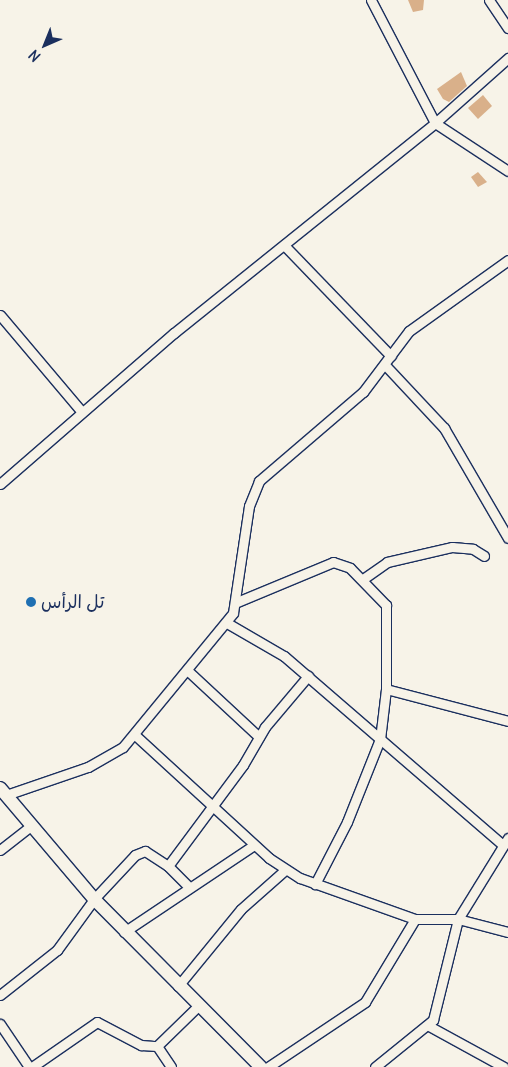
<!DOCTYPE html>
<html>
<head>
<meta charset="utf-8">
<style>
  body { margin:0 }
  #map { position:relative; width:508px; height:1067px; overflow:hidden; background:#f7f3e8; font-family:Delius,"Playpen Sans Arabic",sans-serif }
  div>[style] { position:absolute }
  .building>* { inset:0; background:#d9b08a }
  .roads { filter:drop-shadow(1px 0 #1b2f5e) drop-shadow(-1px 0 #1b2f5e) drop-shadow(0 1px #1b2f5e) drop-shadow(0 -1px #1b2f5e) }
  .street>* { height:9px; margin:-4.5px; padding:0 4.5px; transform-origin:4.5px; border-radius:4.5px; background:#f7f3e8 }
  .secondary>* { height:12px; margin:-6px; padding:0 6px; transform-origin:6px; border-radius:6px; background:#f7f3e8 }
  .dots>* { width:14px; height:14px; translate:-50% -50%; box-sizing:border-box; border:2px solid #f7f3e8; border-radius:50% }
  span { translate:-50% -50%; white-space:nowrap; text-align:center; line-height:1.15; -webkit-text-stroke:4px #f7f3e8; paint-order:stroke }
  .poi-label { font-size:18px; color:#1b2f5e }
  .left { translate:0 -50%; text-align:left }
  .north { position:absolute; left:20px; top:20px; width:50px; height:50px; -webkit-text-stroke:4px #f7f3e8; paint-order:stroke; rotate:224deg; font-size:14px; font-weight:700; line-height:20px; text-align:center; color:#1b2f5e }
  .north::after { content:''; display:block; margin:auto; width:18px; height:22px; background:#1b2f5e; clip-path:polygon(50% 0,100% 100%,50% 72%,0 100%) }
</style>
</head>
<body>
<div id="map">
  <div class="building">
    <i style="clip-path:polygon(408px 0,424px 0,423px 10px,413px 12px)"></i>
    <i style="clip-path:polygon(461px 72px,467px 86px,449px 102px,443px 99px,437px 89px)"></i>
    <i style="clip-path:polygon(483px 95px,492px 106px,478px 119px,468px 108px)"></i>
    <i style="clip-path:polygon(478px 172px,487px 182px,478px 187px,471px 177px)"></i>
  </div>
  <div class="roads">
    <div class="street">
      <i style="left:371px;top:0;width:139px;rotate:62.5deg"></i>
      <i style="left:435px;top:123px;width:98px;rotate:-41.7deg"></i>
      <i style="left:489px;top:0;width:34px;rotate:56deg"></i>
      <i style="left:284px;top:245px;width:154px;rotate:46.1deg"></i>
      <i style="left:0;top:315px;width:126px;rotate:49.8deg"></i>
      <i style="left:386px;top:366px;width:85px;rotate:46.9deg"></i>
      <i style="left:444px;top:428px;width:127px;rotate:59.8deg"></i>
      <i style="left:0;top:484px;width:230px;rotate:-41deg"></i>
      <i style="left:174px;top:333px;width:335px;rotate:-38.8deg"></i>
      <i style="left:435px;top:123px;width:87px;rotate:33.3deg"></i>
      <i style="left:363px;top:579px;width:29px;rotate:-35deg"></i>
      <i style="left:387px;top:562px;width:67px;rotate:-13deg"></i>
      <i style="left:452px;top:547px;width:21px;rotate:5deg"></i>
      <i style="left:473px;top:549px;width:13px;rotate:32deg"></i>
      <i style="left:237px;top:602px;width:104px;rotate:-22.6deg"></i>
      <i style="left:333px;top:562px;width:18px;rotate:19deg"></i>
      <i style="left:350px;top:568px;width:52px;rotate:45.8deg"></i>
      <i style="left:386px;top:605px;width:84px;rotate:90deg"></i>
      <i style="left:386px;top:689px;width:50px;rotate:96.8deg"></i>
      <i style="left:380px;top:739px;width:89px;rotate:111.7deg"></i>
      <i style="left:347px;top:822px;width:70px;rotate:117.3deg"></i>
      <i style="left:227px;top:623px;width:66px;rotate:30.1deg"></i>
      <i style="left:284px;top:656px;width:289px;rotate:40.8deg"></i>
      <i style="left:187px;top:670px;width:98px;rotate:42.9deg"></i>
      <i style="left:386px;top:689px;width:126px;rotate:14.7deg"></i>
      <i style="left:135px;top:735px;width:182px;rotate:42.5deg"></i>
      <i style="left:269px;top:858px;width:37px;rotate:33deg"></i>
      <i style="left:300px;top:878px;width:122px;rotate:19.6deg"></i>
      <i style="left:415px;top:919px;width:43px"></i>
      <i style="left:458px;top:919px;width:52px;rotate:14.6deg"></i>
      <i style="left:6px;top:795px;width:87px;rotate:-18.9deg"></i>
      <i style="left:88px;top:767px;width:40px;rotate:-29.7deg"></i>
      <i style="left:123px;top:747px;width:173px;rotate:-50.6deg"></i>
      <i style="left:233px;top:613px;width:108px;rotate:-81.5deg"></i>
      <i style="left:249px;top:506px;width:27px;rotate:-68deg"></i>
      <i style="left:259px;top:481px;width:137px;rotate:-40.6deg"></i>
      <i style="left:363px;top:392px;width:76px;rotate:-53deg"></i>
      <i style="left:409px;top:331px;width:122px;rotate:-35.6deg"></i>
      <i style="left:0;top:850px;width:41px;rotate:-38deg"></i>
      <i style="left:168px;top:866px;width:30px;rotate:45deg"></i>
      <i style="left:124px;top:932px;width:156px;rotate:-33.8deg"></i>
      <i style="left:178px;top:986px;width:99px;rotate:-50.7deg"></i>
      <i style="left:241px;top:909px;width:59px;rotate:-41.6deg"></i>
      <i style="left:0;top:995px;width:73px;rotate:-38.3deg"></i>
      <i style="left:57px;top:950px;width:63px;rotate:-54deg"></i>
      <i style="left:94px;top:899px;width:60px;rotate:-47deg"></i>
      <i style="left:135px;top:855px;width:11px;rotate:-22deg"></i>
      <i style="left:145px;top:851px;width:27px;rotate:33deg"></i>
      <i style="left:168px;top:866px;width:126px;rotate:-53.4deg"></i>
      <i style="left:243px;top:765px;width:44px;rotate:-59.9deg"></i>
      <i style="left:265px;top:727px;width:67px;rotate:-49.9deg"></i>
      <i style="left:0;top:1024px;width:52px;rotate:56deg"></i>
      <i style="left:429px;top:1026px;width:85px;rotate:28.7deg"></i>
      <i style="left:157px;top:1046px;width:57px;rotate:-44.3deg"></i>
      <i style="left:32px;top:1067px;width:79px;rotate:-34.7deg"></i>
      <i style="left:97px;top:1022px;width:50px;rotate:27.6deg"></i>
      <i style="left:141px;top:1045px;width:16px;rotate:4deg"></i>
      <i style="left:157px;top:1046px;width:25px;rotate:56deg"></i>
      <i style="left:268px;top:1067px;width:117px;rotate:-33.8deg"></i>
      <i style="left:365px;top:1002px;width:97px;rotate:-58.9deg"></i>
      <i style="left:375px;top:1067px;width:75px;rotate:-39deg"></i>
      <i style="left:433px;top:1020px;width:104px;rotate:-76.1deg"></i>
      <i style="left:458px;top:919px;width:95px;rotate:-58.3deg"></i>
    </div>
    <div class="secondary">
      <i style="left:0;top:788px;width:145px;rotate:49.7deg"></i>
      <i style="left:94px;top:899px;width:237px;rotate:45.2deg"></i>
    </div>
  </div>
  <div class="dots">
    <i style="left:31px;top:602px;background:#1f6fb2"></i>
  </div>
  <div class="poi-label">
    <span class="left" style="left:41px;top:602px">تل الرأس</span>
  </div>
  <div class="north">N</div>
</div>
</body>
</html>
